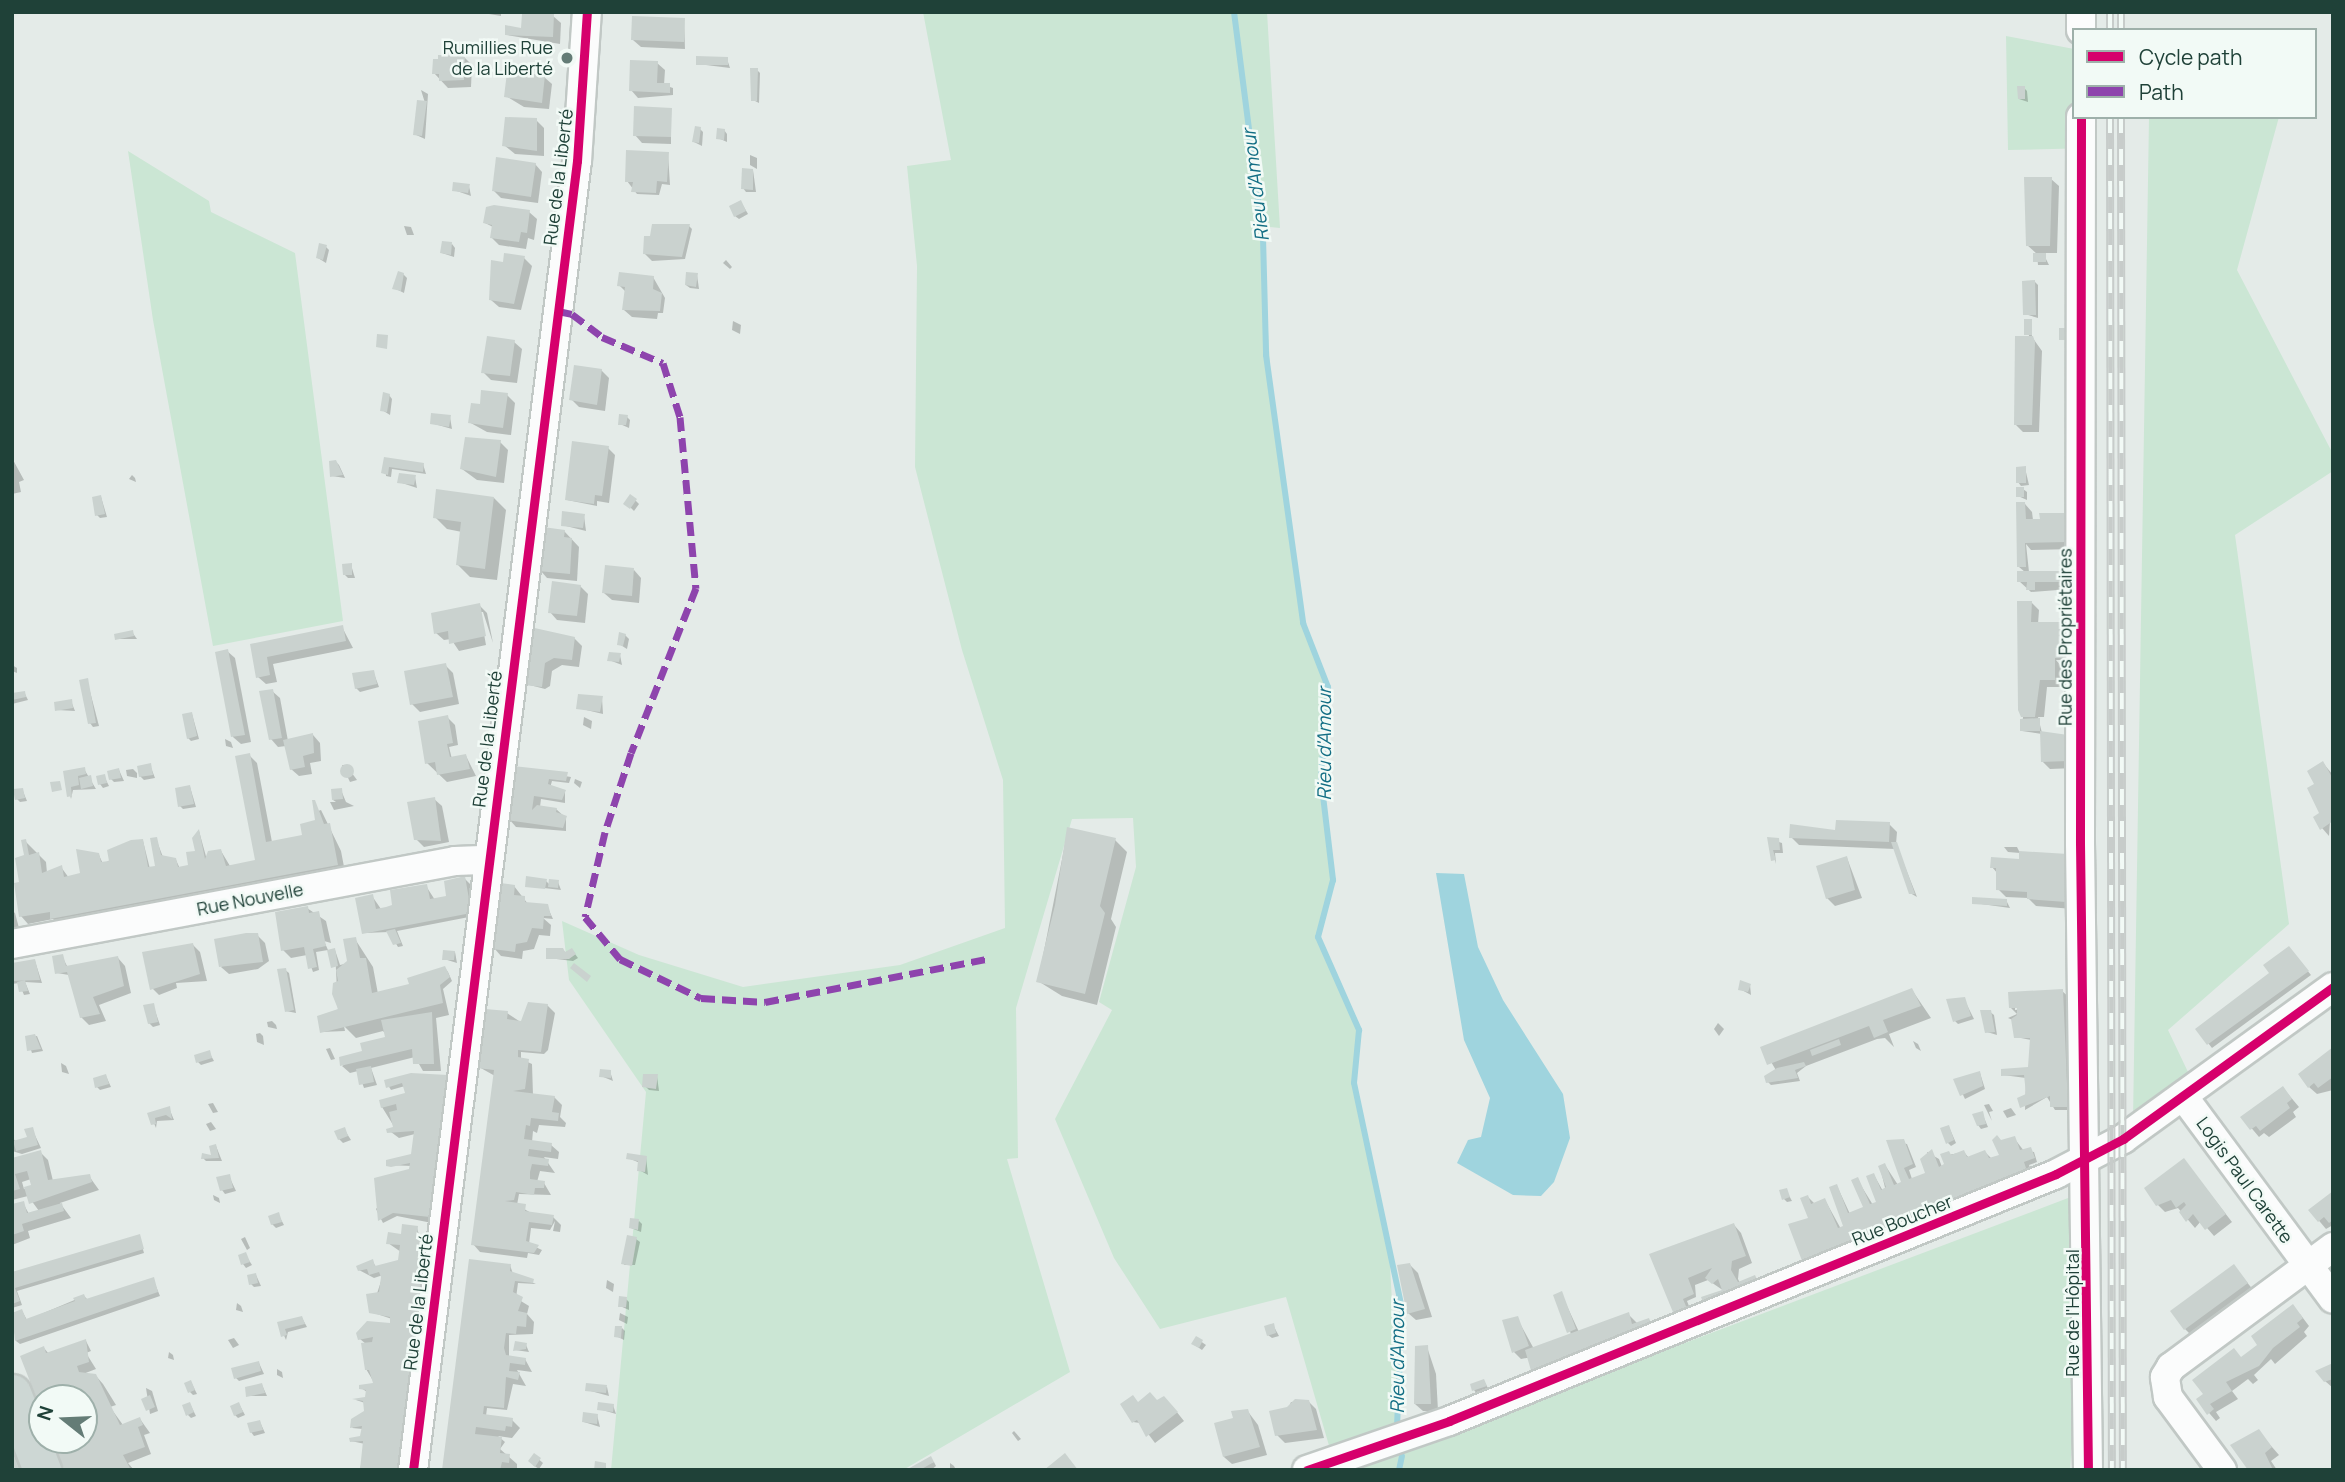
<!DOCTYPE html>
<html>
<head>
<meta charset="utf-8">
<style>
  body { margin:0 }
  #map { position:relative; width:2345px; height:1482px; overflow:hidden; background:#e4ebe8; font-family:Manrope,sans-serif }
  div>[style] { position:absolute }
  .green>* { inset:0; background:#cbe6d4 }
  .water>* { inset:0; background:#9fd4de }
  .shadow>* { inset:0; background:#0003 }
  .stream>* { height:6px; margin:-3px; padding:0 3px; transform-origin:3px; border-radius:3px; background:#9fd4de }
  .building>* { inset:0; background:#cad2cf }
  .round { border-radius:50% }
  .roads { filter:drop-shadow(2px 0 #c1c8c5) drop-shadow(-2px 0 #c1c8c5) drop-shadow(0 2px #c1c8c5) drop-shadow(0 -2px #c1c8c5) }
  .minor>* { height:28px; margin:-14px; padding:0 14px; transform-origin:14px; border-radius:14px; background:#fbfcfc }
  .major>* { height:37px; margin:-18.5px; padding:0 18.5px; transform-origin:18.5px; border-radius:18.5px; background:#cdd7d4 }
  .rail>* { height:8px; margin-top:-4px; transform-origin:0; background:repeating-linear-gradient(90deg,#f2faf6 0 16px,#c7ccca 0 32px); box-sizing:border-box; border-block:2px solid #c7ccca }
  .quiet>* { height:7px; margin-top:-3.5px; transform-origin:0; background:repeating-linear-gradient(90deg,#8e44ad 0 14px,transparent 0 21px) }
  .cycleway>* { height:9px; margin:-4.5px; padding:0 4.5px; transform-origin:4.5px; border-radius:4.5px; background:#d6006c }
  .dots>* { width:19px; height:19px; translate:-50% -50%; box-sizing:border-box; border:4px solid #f2faf6; border-radius:50% }
  span { translate:-50% -50%; white-space:nowrap; text-align:center; line-height:1.15; -webkit-text-stroke:5px #f2faf6; paint-order:stroke }
  .poi-label { font-size:18px; color:#1f4138 }
  .right { translate:-100% -50%; text-align:right }
  .street-label { font-size:18px; color:#1f4138 }
  .water-label { font-size:19px; color:#126e84; font-style:italic }
  .frame { position:absolute; inset:0; border:14px solid #1f4138; pointer-events:none }
  .legend { position:absolute; left:2072px; top:28px; width:245px; height:91px; box-sizing:border-box; background:#f2faf6; border:2px solid #9eb0aa; margin:0; padding:9px 12px; list-style:none; font-size:21px; color:#1f4138 }
  .legend li { display:flex; align-items:center; gap:14px; height:35px }
  .legend b { width:35px; border:2px solid #9eb0aa }
  .north { position:absolute; left:28px; top:1384px; width:70px; height:70px; box-sizing:border-box; background:#f2faf6; border:2px solid #9eb0aa; border-radius:50%; rotate:288deg; font-size:19px; font-weight:700; line-height:28px; text-align:center; color:#1f4138 }
  .north::after { content:''; display:block; margin:auto; width:24px; height:32px; background:#647c76; clip-path:polygon(50% 0,100% 100%,50% 72%,0 100%) }
</style>
</head>
<body>
<div id="map">
  <div class="green">
    <i style="clip-path:polygon(923px 12px,1267px 12px,1280px 228px,1251px 225px,1262px 228px,1272px 399px,1303px 623px,1328px 687px,1322px 787px,1333px 880px,1318px 937px,1359px 1030px,1354px 1083px,1389px 1249px,1400px 1441px,1332px 1456px,1286px 1297px,1160px 1329px,1114px 1258px,1055px 1119px,1112px 1010px,1099px 1002px,1136px 867px,1133px 818px,1072px 819px,1016px 1008px,1018px 1158px,1007px 1159px,1070px 1372px,903px 1470px,611px 1470px,646px 1092px,569px 980px,562px 921px,639px 955px,743px 987px,900px 965px,1005px 928px,1003px 780px,962px 650px,915px 467px,917px 266px,907px 166px,951px 160px)"></i>
    <i style="clip-path:polygon(2006px 36px,2074px 49px,2074px 117px,2093px 148px,2008px 150px)"></i>
    <i style="clip-path:polygon(2149px 117px,2279px 117px,2237px 270px,2333px 454px,2333px 471px,2235px 535px,2289px 924px,2168px 1030px,2188px 1072px,2133px 1120px)"></i>
    <i style="clip-path:polygon(128px 151px,209px 201px,211px 212px,295px 253px,343px 621px,213px 646px,153px 320px)"></i>
    <i style="clip-path:polygon(2076px 1195px,2079px 1347px,2070px 1470px,1349px 1470px)"></i>
  </div>
  <div class="water">
    <i style="clip-path:polygon(1436px 873px,1464px 874px,1478px 947px,1503px 1000px,1563px 1094px,1570px 1138px,1554px 1182px,1541px 1196px,1513px 1195px,1457px 1163px,1468px 1140px,1481px 1137px,1490px 1098px,1464px 1040px)"></i>
  </div>
  <div class="shadow">
    <i style="clip-path:polygon(477px 12px,501px 12px,501px 16px)"></i>
    <i style="clip-path:polygon(553px 16px,561px 23px,560px 44px,507px 35px)"></i>
    <i style="clip-path:polygon(684px 20px,685px 49px,641px 47px,633px 40px)"></i>
    <i style="clip-path:polygon(464px 57px,472px 65px,471px 87px,448px 88px,434px 73px)"></i>
    <i style="clip-path:polygon(727px 59px,730px 68px,698px 64px)"></i>
    <i style="clip-path:polygon(657px 63px,665px 70px,664px 85px,673px 88px,673px 95px,638px 98px,631px 90px)"></i>
    <i style="clip-path:polygon(757px 70px,760px 73px,759px 103px,753px 100px)"></i>
    <i style="clip-path:polygon(544px 77px,552px 84px,549px 109px,524px 107px,506px 96px)"></i>
    <i style="clip-path:polygon(2024px 88px,2027px 91px,2028px 102px,2019px 99px)"></i>
    <i style="clip-path:polygon(421px 90px,428px 94px,425px 139px,414px 134px,425px 103px)"></i>
    <i style="clip-path:polygon(671px 110px,671px 144px,642px 143px,635px 135px)"></i>
    <i style="clip-path:polygon(536px 120px,544px 128px,544px 156px,515px 154px,504px 145px)"></i>
    <i style="clip-path:polygon(700px 129px,703px 132px,702px 146px,694px 142px)"></i>
    <i style="clip-path:polygon(724px 130px,727px 134px,727px 142px,718px 138px)"></i>
    <i style="clip-path:polygon(668px 154px,670px 185px,662px 184px,659px 195px,637px 194px,627px 181px)"></i>
    <i style="clip-path:polygon(750px 155px,757px 158px,757px 169px,750px 165px)"></i>
    <i style="clip-path:polygon(535px 164px,542px 172px,538px 203px,501px 198px,493px 190px)"></i>
    <i style="clip-path:polygon(753px 170px,756px 192px,746px 192px,743px 188px)"></i>
    <i style="clip-path:polygon(2051px 179px,2059px 186px,2057px 253px,2043px 253px,2049px 265px,2038px 265px,2037px 254px,2027px 245px)"></i>
    <i style="clip-path:polygon(469px 186px,471px 196px,454px 190px)"></i>
    <i style="clip-path:polygon(741px 202px,748px 214px,739px 219px,735px 216px)"></i>
    <i style="clip-path:polygon(529px 212px,537px 219px,534px 240px,528px 238px,526px 249px,499px 245px,492px 238px,493px 227px,485px 223px)"></i>
    <i style="clip-path:polygon(404px 226px,411px 227px,414px 235px,407px 235px)"></i>
    <i style="clip-path:polygon(689px 226px,692px 229px,685px 259px,652px 261px,644px 253px)"></i>
    <i style="clip-path:polygon(452px 244px,455px 248px,454px 257px,442px 253px)"></i>
    <i style="clip-path:polygon(326px 247px,329px 250px,326px 263px,318px 258px)"></i>
    <i style="clip-path:polygon(524px 258px,532px 266px,521px 310px,499px 307px,491px 300px,504px 264px)"></i>
    <i style="clip-path:polygon(726px 260px,732px 267px,730px 269px,723px 263px)"></i>
    <i style="clip-path:polygon(403px 274px,407px 278px,404px 293px,394px 288px)"></i>
    <i style="clip-path:polygon(697px 275px,699px 289px,690px 288px,686px 285px)"></i>
    <i style="clip-path:polygon(653px 277px,665px 298px,663px 313px,658px 313px,657px 319px,632px 317px,624px 310px,626px 292px,619px 285px)"></i>
    <i style="clip-path:polygon(2034px 281px,2038px 285px,2038px 318px,2025px 314px)"></i>
    <i style="clip-path:polygon(733px 321px,741px 325px,740px 334px,732px 330px)"></i>
    <i style="clip-path:polygon(2031px 321px,2032px 337px,2042px 351px,2039px 432px,2023px 432px,2016px 425px)"></i>
    <i style="clip-path:polygon(514px 342px,522px 349px,517px 383px,491px 380px,483px 372px)"></i>
    <i style="clip-path:polygon(601px 370px,609px 378px,605px 411px,579px 407px,571px 399px)"></i>
    <i style="clip-path:polygon(389px 395px,392px 399px,390px 415px,382px 410px)"></i>
    <i style="clip-path:polygon(507px 395px,515px 403px,511px 435px,487px 432px,469px 422px,479px 405px)"></i>
    <i style="clip-path:polygon(450px 417px,452px 429px,431px 423px)"></i>
    <i style="clip-path:polygon(627px 417px,630px 420px,629px 428px,620px 424px)"></i>
    <i style="clip-path:polygon(500px 442px,508px 450px,504px 483px,477px 480px,462px 469px)"></i>
    <i style="clip-path:polygon(573px 443px,608px 448px,615px 455px,609px 503px,597px 501px,597px 506px,567px 500px)"></i>
    <i style="clip-path:polygon(12px 458px,24px 480px,19px 482px,21px 492px,12px 494px)"></i>
    <i style="clip-path:polygon(385px 459px,423px 464px,426px 474px,392px 469px,391px 477px,386px 476px)"></i>
    <i style="clip-path:polygon(336px 462px,339px 465px,345px 478px,332px 476px)"></i>
    <i style="clip-path:polygon(2025px 468px,2029px 485px,2021px 486px,2018px 482px)"></i>
    <i style="clip-path:polygon(132px 475px,135px 478px,136px 482px,129px 479px)"></i>
    <i style="clip-path:polygon(415px 477px,417px 488px,399px 482px)"></i>
    <i style="clip-path:polygon(2023px 489px,2027px 492px,2027px 500px,2018px 496px)"></i>
    <i style="clip-path:polygon(631px 496px,639px 504px,634px 511px,626px 503px)"></i>
    <i style="clip-path:polygon(101px 497px,107px 517px,100px 518px,97px 515px)"></i>
    <i style="clip-path:polygon(494px 498px,506px 510px,497px 580px,470px 577px,458px 565px,462px 532px,447px 529px,435px 517px)"></i>
    <i style="clip-path:polygon(2025px 504px,2032px 512px,2033px 520px,2067px 515px,2074px 549px,2031px 550px,2026px 544px,2029px 572px,2063px 573px,2071px 580px,2071px 589px,2031px 592px,2019px 581px,2025px 572px,2019px 567px)"></i>
    <i style="clip-path:polygon(584px 516px,586px 531px,562px 525px)"></i>
    <i style="clip-path:polygon(564px 531px,579px 547px,577px 581px,547px 578px,540px 570px)"></i>
    <i style="clip-path:polygon(351px 565px,355px 578px,348px 578px,345px 575px)"></i>
    <i style="clip-path:polygon(634px 570px,641px 578px,639px 603px,612px 600px,604px 593px)"></i>
    <i style="clip-path:polygon(580px 586px,588px 594px,585px 623px,557px 620px,550px 612px)"></i>
    <i style="clip-path:polygon(2031px 602px,2039px 610px,2038px 624px,2070px 660px,2056px 660px,2062px 667px,2062px 687px,2047px 687px,2044px 717px,2038px 717px,2042px 733px,2060px 737px,2075px 768px,2050px 769px,2042px 761px,2042px 734px,2022px 731px)"></i>
    <i style="clip-path:polygon(479px 605px,487px 613px,493px 643px,483px 612px,480px 612px,486px 645px,459px 651px,451px 639px,444px 640px,436px 633px)"></i>
    <i style="clip-path:polygon(342px 627px,353px 648px,273px 664px,277px 682px,266px 684px,258px 677px,252px 645px)"></i>
    <i style="clip-path:polygon(532px 629px,574px 638px,582px 646px,579px 667px,562px 665px,552px 671px,550px 686px,545px 689px,526px 684px)"></i>
    <i style="clip-path:polygon(132px 632px,137px 639px,116px 639px)"></i>
    <i style="clip-path:polygon(625px 635px,629px 639px,627px 649px,619px 644px)"></i>
    <i style="clip-path:polygon(227px 651px,235px 658px,251px 742px,241px 744px,233px 737px)"></i>
    <i style="clip-path:polygon(620px 655px,622px 665px,609px 660px)"></i>
    <i style="clip-path:polygon(12px 665px,17px 668px,17px 673px,12px 671px)"></i>
    <i style="clip-path:polygon(445px 665px,453px 673px,459px 704px,420px 712px,412px 704px)"></i>
    <i style="clip-path:polygon(373px 671px,379px 687px,360px 692px,356px 688px)"></i>
    <i style="clip-path:polygon(87px 680px,99px 726px,93px 727px,90px 723px)"></i>
    <i style="clip-path:polygon(272px 691px,280px 698px,288px 741px,313px 735px,320px 743px,321px 761px,310px 763px,312px 774px,299px 776px,291px 769px,286px 746px,278px 747px,271px 739px)"></i>
    <i style="clip-path:polygon(24px 692px,28px 700px,12px 704px,12px 695px)"></i>
    <i style="clip-path:polygon(602px 698px,603px 714px,578px 708px)"></i>
    <i style="clip-path:polygon(71px 701px,75px 711px,57px 710px)"></i>
    <i style="clip-path:polygon(192px 714px,199px 739px,191px 741px,188px 738px)"></i>
    <i style="clip-path:polygon(447px 717px,455px 725px,458px 745px,449px 747px,452px 759px,466px 756px,476px 776px,447px 782px,427px 763px)"></i>
    <i style="clip-path:polygon(584px 717px,592px 721px,591px 729px,583px 725px)"></i>
    <i style="clip-path:polygon(225px 739px,231px 742px,233px 748px,226px 746px)"></i>
    <i style="clip-path:polygon(249px 755px,257px 763px,272px 842px,304px 836px,317px 822px,315px 812px,321px 810px,341px 851px,345px 872px,60px 926px,53px 919px,28px 924px,21px 916px,25px 841px,46px 862px,47px 873px,61px 867px,69px 878px,83px 879px,78px 850px,99px 855px,103px 864px,143px 841px,150px 869px,157px 868px,156px 839px,163px 857px,176px 860px,181px 871px,193px 869px,199px 831px,207px 860px,221px 851px,230px 866px,257px 862px)"></i>
    <i style="clip-path:polygon(2323px 763px,2333px 775px,2329px 836px,2322px 828px,2317px 785px)"></i>
    <i style="clip-path:polygon(150px 765px,155px 778px,144px 780px,137px 773px,137px 778px,127px 776px,126px 770px,133px 769px,140px 776px)"></i>
    <i style="clip-path:polygon(342px 765px,346px 765px,357px 780px,350px 782px)"></i>
    <i style="clip-path:polygon(515px 768px,571px 777px,569px 783px,552px 781px,550px 788px,565px 792px,565px 803px,541px 799px,540px 807px,556px 809px,566px 818px,566px 831px,516px 827px,509px 819px)"></i>
    <i style="clip-path:polygon(84px 769px,96px 789px,73px 790px,71px 799px,65px 773px)"></i>
    <i style="clip-path:polygon(119px 770px,124px 781px,114px 782px,111px 779px)"></i>
    <i style="clip-path:polygon(104px 776px,109px 786px,103px 788px,100px 784px)"></i>
    <i style="clip-path:polygon(575px 779px,582px 782px,580px 788px,574px 783px)"></i>
    <i style="clip-path:polygon(190px 787px,196px 807px,183px 809px,180px 806px)"></i>
    <i style="clip-path:polygon(22px 789px,27px 801px,20px 802px,17px 799px)"></i>
    <i style="clip-path:polygon(341px 790px,346px 802px,354px 806px,334px 810px,330px 802px,336px 802px,333px 800px)"></i>
    <i style="clip-path:polygon(434px 799px,442px 806px,449px 842px,424px 847px,416px 839px)"></i>
    <i style="clip-path:polygon(1889px 824px,1897px 832px,1896px 844px,1917px 897px,1910px 893px,1895px 849px,1799px 845px,1791px 837px)"></i>
    <i style="clip-path:polygon(1068px 829px,1115px 840px,1127px 852px,1111px 919px,1116px 927px,1097px 1005px,1062px 996px,1038px 981px)"></i>
    <i style="clip-path:polygon(1769px 839px,1782px 843px,1783px 853px,1775px 853px,1776px 864px)"></i>
    <i style="clip-path:polygon(2004px 847px,2017px 847px,2020px 853px,2008px 852px)"></i>
    <i style="clip-path:polygon(2067px 855px,2073px 909px,2036px 906px,2028px 898px,2006px 897px,1998px 889px,1998px 874px,1992px 867px)"></i>
    <i style="clip-path:polygon(1847px 858px,1862px 898px,1835px 906px,1827px 898px)"></i>
    <i style="clip-path:polygon(464px 878px,472px 886px,476px 912px,469px 917px,397px 931px,403px 946px,398px 947px,389px 932px,364px 933px,372px 896px,381px 909px,398px 913px,426px 886px,435px 900px,446px 897px)"></i>
    <i style="clip-path:polygon(546px 881px,550px 885px,558px 882px,561px 890px,527px 886px)"></i>
    <i style="clip-path:polygon(514px 886px,528px 904px,547px 906px,553px 919px,543px 918px,551px 925px,550px 936px,539px 935px,534px 949px,523px 951px,522px 959px,501px 956px,494px 948px)"></i>
    <i style="clip-path:polygon(2006px 900px,2010px 908px,1974px 903px)"></i>
    <i style="clip-path:polygon(307px 908px,326px 921px,331px 943px,324px 941px,328px 950px,316px 952px,319px 970px,313px 972px,307px 955px,291px 958px,283px 950px)"></i>
    <i style="clip-path:polygon(12px 911px,15px 913px,19px 928px,12px 929px)"></i>
    <i style="clip-path:polygon(257px 935px,265px 943px,269px 961px,258px 969px,229px 974px,221px 967px)"></i>
    <i style="clip-path:polygon(355px 939px,373px 967px,378px 994px,411px 986px,445px 968px,448px 972px,452px 981px,443px 989px,449px 1015px,436px 1018px,441px 1071px,423px 1071px,415px 1057px,371px 1068px,377px 1085px,364px 1088px,358px 1071px,350px 1073px,342px 1066px,388px 1037px,383px 1031px,356px 1038px,344px 1026px,345px 1031px,321px 1032px,338px 1011px,335px 950px,340px 965px,349px 963px)"></i>
    <i style="clip-path:polygon(193px 945px,200px 952px,207px 981px,176px 983px,177px 988px,159px 995px,151px 987px)"></i>
    <i style="clip-path:polygon(563px 950px,567px 954px,572px 950px,578px 958px,573px 961px,548px 958px)"></i>
    <i style="clip-path:polygon(455px 952px,457px 963px,444px 959px)"></i>
    <i style="clip-path:polygon(2292px 952px,2311px 975px,2212px 1048px,2197px 1029px,2271px 974px)"></i>
    <i style="clip-path:polygon(62px 956px,68px 968px,118px 958px,125px 966px,131px 993px,99px 1005px,106px 1021px,89px 1025px,81px 1017px,69px 975px,57px 973px)"></i>
    <i style="clip-path:polygon(35px 961px,42px 983px,25px 982px,30px 994px,24px 995px,19px 983px,12px 984px,12px 965px)"></i>
    <i style="clip-path:polygon(285px 970px,289px 973px,296px 1013px,286px 1011px)"></i>
    <i style="clip-path:polygon(1750px 985px,1751px 995px,1740px 989px)"></i>
    <i style="clip-path:polygon(1912px 990px,1931px 1018px,1889px 1034px,1894px 1047px,1885px 1038px,1877px 1039px,1806px 1066px,1797px 1073px,1800px 1081px,1771px 1085px,1768px 1082px,1777px 1072px,1763px 1048px)"></i>
    <i style="clip-path:polygon(evenodd,2062px 991px,2070px 998px,2071px 1110px,2055px 1110px,2047px 1097px,2025px 1110px,2026px 1078px,2003px 1075px,2030px 1069px,2031px 1040px,2016px 1037px,2015px 1021px,2008px 1018px,2017px 1014px,2011px 1008px,2062px 991px,2015px 1006px,2034px 1008px,2015px 1010px,2015px 1006px)"></i>
    <i style="clip-path:polygon(1964px 999px,1974px 1019px,1958px 1024px,1955px 1021px)"></i>
    <i style="clip-path:polygon(153px 1005px,160px 1025px,153px 1027px,149px 1023px)"></i>
    <i style="clip-path:polygon(547px 1005px,555px 1013px,548px 1050px,544px 1054px,521px 1052px,521px 1059px,532px 1064px,533px 1095px,554px 1097px,562px 1105px,560px 1117px,566px 1123px,565px 1127px,539px 1125px,537px 1133px,533px 1131px,532px 1142px,551px 1145px,559px 1152px,558px 1159px,544px 1157px,555px 1173px,540px 1171px,537px 1182px,544px 1183px,551px 1195px,519px 1194px,517px 1205px,533px 1214px,553px 1217px,561px 1225px,560px 1232px,553px 1231px,555px 1221px,550px 1230px,531px 1228px,529px 1244px,542px 1250px,539px 1255px,528px 1253px,527px 1258px,480px 1252px,473px 1244px,495px 1076px,479px 1067px,507px 1013px,522px 1023px)"></i>
    <i style="clip-path:polygon(1990px 1012px,1994px 1015px,1997px 1035px,1987px 1032px)"></i>
    <i style="clip-path:polygon(272px 1021px,276px 1025px,277px 1029px,268px 1027px,267px 1022px)"></i>
    <i style="clip-path:polygon(1718px 1023px,1724px 1029px,1719px 1036px,1714px 1029px)"></i>
    <i style="clip-path:polygon(260px 1033px,263px 1036px,264px 1045px,257px 1042px,256px 1034px)"></i>
    <i style="clip-path:polygon(37px 1036px,43px 1051px,32px 1053px,27px 1038px)"></i>
    <i style="clip-path:polygon(1913px 1041px,1918px 1044px,1921px 1051px,1916px 1048px)"></i>
    <i style="clip-path:polygon(330px 1048px,335px 1059px,331px 1060px,326px 1049px)"></i>
    <i style="clip-path:polygon(2333px 1051px,2333px 1090px,2317px 1094px,2309px 1087px)"></i>
    <i style="clip-path:polygon(209px 1052px,214px 1061px,201px 1065px,198px 1062px)"></i>
    <i style="clip-path:polygon(61px 1063px,66px 1066px,69px 1074px,62px 1072px)"></i>
    <i style="clip-path:polygon(610px 1071px,613px 1081px,601px 1076px)"></i>
    <i style="clip-path:polygon(1980px 1073px,1985px 1089px,1965px 1099px,1956px 1080px)"></i>
    <i style="clip-path:polygon(106px 1076px,111px 1087px,100px 1090px,97px 1087px)"></i>
    <i style="clip-path:polygon(657px 1076px,659px 1091px,649px 1090px,646px 1087px)"></i>
    <i style="clip-path:polygon(447px 1077px,455px 1084px,437px 1224px,397px 1216px,383px 1223px,376px 1209px,412px 1166px,387px 1165px,413px 1158px,415px 1134px,399px 1138px,391px 1132px,395px 1128px,382px 1107px,408px 1094px,405px 1086px,391px 1090px,386px 1082px)"></i>
    <i style="clip-path:polygon(2283px 1088px,2299px 1107px,2293px 1112px,2296px 1117px,2269px 1137px,2264px 1133px,2259px 1137px,2243px 1118px)"></i>
    <i style="clip-path:polygon(213px 1103px,218px 1112px,213px 1113px,208px 1104px)"></i>
    <i style="clip-path:polygon(1989px 1104px,1993px 1111px,1989px 1112px,1992px 1121px,1984px 1105px)"></i>
    <i style="clip-path:polygon(169px 1108px,174px 1120px,157px 1121px,156px 1128px,150px 1114px)"></i>
    <i style="clip-path:polygon(2011px 1108px,2016px 1115px,2007px 1118px,2003px 1111px)"></i>
    <i style="clip-path:polygon(1982px 1113px,1988px 1127px,1981px 1129px,1978px 1125px)"></i>
    <i style="clip-path:polygon(211px 1122px,216px 1129px,210px 1131px,206px 1124px)"></i>
    <i style="clip-path:polygon(1949px 1127px,1956px 1143px,1951px 1146px,1948px 1143px)"></i>
    <i style="clip-path:polygon(32px 1129px,41px 1148px,22px 1154px,12px 1151px,12px 1138px,17px 1142px,29px 1138px)"></i>
    <i style="clip-path:polygon(344px 1129px,351px 1140px,343px 1143px,339px 1139px)"></i>
    <i style="clip-path:polygon(2014px 1138px,2024px 1151px,2034px 1152px,2037px 1162px,2029px 1165px,2036px 1184px,1813px 1273px,1790px 1225px,1810px 1219px,1808px 1197px,1815px 1204px,1825px 1200px,1841px 1229px,1846px 1227px,1837px 1186px,1850px 1214px,1865px 1208px,1857px 1179px,1873px 1205px,1878px 1203px,1874px 1175px,1888px 1200px,1880px 1167px,1885px 1165px,1898px 1185px,1903px 1183px,1888px 1141px,1907px 1144px,1916px 1167px,1909px 1170px,1912px 1179px,1927px 1174px,1927px 1152px,1939px 1159px,1942px 1167px,1946px 1165px,1943px 1156px,1964px 1152px,1969px 1158px,1985px 1152px,1992px 1159px,2002px 1156px,2001px 1142px)"></i>
    <i style="clip-path:polygon(216px 1146px,222px 1161px,206px 1161px,203px 1158px,213px 1157px)"></i>
    <i style="clip-path:polygon(evenodd,40px 1152px,48px 1160px,53px 1181px,89px 1176px,99px 1190px,60px 1203px,71px 1218px,28px 1231px,30px 1238px,12px 1245px,12px 1205px,23px 1203px,29px 1214px,39px 1211px,28px 1196px,12px 1200px,12px 1159px,40px 1152px,31px 1179px,33px 1186px,24px 1189px,22px 1182px,31px 1179px)"></i>
    <i style="clip-path:polygon(646px 1157px,648px 1175px,639px 1170px,640px 1163px,628px 1158px)"></i>
    <i style="clip-path:polygon(2184px 1160px,2232px 1222px,2214px 1236px,2201px 1221px,2195px 1228px,2178px 1208px,2165px 1212px,2157px 1204px)"></i>
    <i style="clip-path:polygon(229px 1176px,236px 1191px,225px 1194px,222px 1190px)"></i>
    <i style="clip-path:polygon(1786px 1190px,1792px 1201px,1787px 1202px,1784px 1199px)"></i>
    <i style="clip-path:polygon(2333px 1193px,2333px 1225px,2326px 1229px,2310px 1210px)"></i>
    <i style="clip-path:polygon(213px 1195px,219px 1198px,220px 1203px,214px 1200px)"></i>
    <i style="clip-path:polygon(278px 1214px,284px 1225px,276px 1228px,272px 1224px)"></i>
    <i style="clip-path:polygon(639px 1221px,642px 1224px,641px 1232px,631px 1228px)"></i>
    <i style="clip-path:polygon(1734px 1225px,1741px 1233px,1752px 1263px,1739px 1269px,1738px 1279px,1740px 1283px,1755px 1277px,1758px 1281px,1724px 1291px,1708px 1280px,1695px 1285px,1696px 1297px,1687px 1301px,1694px 1319px,1684px 1323px,1652px 1256px)"></i>
    <i style="clip-path:polygon(417px 1228px,420px 1238px,434px 1246px,405px 1470px,360px 1470px,365px 1444px,351px 1441px,362px 1438px,363px 1429px,352px 1428px,366px 1412px,365px 1403px,356px 1400px,367px 1398px,367px 1392px,361px 1388px,375px 1384px,366px 1369px,366px 1344px,360px 1339px,391px 1327px,392px 1319px,371px 1312px,383px 1275px,374px 1278px,359px 1270px,372px 1261px,377px 1268px,398px 1262px,401px 1252px,388px 1243px)"></i>
    <i style="clip-path:polygon(139px 1236px,144px 1253px,17px 1291px,22px 1305px,12px 1308px,12px 1274px)"></i>
    <i style="clip-path:polygon(245px 1237px,250px 1248px,247px 1250px,241px 1239px)"></i>
    <i style="clip-path:polygon(636px 1239px,640px 1242px,635px 1265px,624px 1265px)"></i>
    <i style="clip-path:polygon(245px 1254px,252px 1265px,246px 1268px,243px 1264px)"></i>
    <i style="clip-path:polygon(510px 1265px,513px 1274px,536px 1284px,518px 1283px,516px 1298px,529px 1306px,527px 1314px,534px 1322px,533px 1334px,509px 1335px,509px 1357px,525px 1359px,532px 1372px,517px 1370px,526px 1386px,513px 1384px,507px 1410px,487px 1408px,486px 1416px,512px 1420px,520px 1428px,512px 1438px,498px 1436px,505px 1442px,500px 1449px,517px 1464px,517px 1470px,444px 1470px)"></i>
    <i style="clip-path:polygon(1410px 1265px,1418px 1273px,1432px 1317px,1416px 1320px,1408px 1313px)"></i>
    <i style="clip-path:polygon(2234px 1266px,2254px 1291px,2193px 1337px,2185px 1329px)"></i>
    <i style="clip-path:polygon(256px 1275px,261px 1286px,254px 1287px,251px 1284px)"></i>
    <i style="clip-path:polygon(153px 1279px,160px 1296px,20px 1344px,16px 1341px,12px 1315px,22px 1311px,27px 1320px,84px 1296px,88px 1300px)"></i>
    <i style="clip-path:polygon(607px 1280px,614px 1284px,613px 1292px,606px 1288px)"></i>
    <i style="clip-path:polygon(1561px 1293px,1579px 1332px,1628px 1314px,1638px 1324px,1649px 1320px,1661px 1332px,1521px 1359px,1514px 1352px,1517px 1318px,1534px 1349px,1571px 1335px)"></i>
    <i style="clip-path:polygon(626px 1299px,629px 1302px,629px 1310px,620px 1306px)"></i>
    <i style="clip-path:polygon(237px 1303px,241px 1306px,243px 1312px,236px 1310px)"></i>
    <i style="clip-path:polygon(620px 1313px,628px 1317px,627px 1324px,619px 1320px)"></i>
    <i style="clip-path:polygon(2300px 1314px,2309px 1326px,2304px 1332px,2307px 1336px,2275px 1364px,2271px 1359px,2254px 1375px,2258px 1380px,2253px 1384px,2248px 1379px,2232px 1391px,2238px 1399px,2216px 1412px,2220px 1418px,2216px 1421px,2198px 1400px)"></i>
    <i style="clip-path:polygon(302px 1318px,307px 1327px,288px 1332px,286px 1340px,279px 1324px)"></i>
    <i style="clip-path:polygon(1273px 1325px,1279px 1336px,1272px 1338px,1268px 1335px)"></i>
    <i style="clip-path:polygon(622px 1328px,625px 1331px,624px 1340px,616px 1336px)"></i>
    <i style="clip-path:polygon(234px 1338px,239px 1345px,233px 1348px,228px 1340px)"></i>
    <i style="clip-path:polygon(1196px 1338px,1206px 1345px,1202px 1350px,1193px 1344px)"></i>
    <i style="clip-path:polygon(86px 1341px,91px 1351px,86px 1353px,96px 1369px,83px 1374px,96px 1376px,103px 1384px,116px 1405px,110px 1407px,123px 1425px,140px 1419px,150px 1433px,144px 1435px,151px 1454px,128px 1463px,134px 1470px,66px 1470px,55px 1440px,84px 1440px,84px 1398px,42px 1398px,42px 1407px,22px 1357px,44px 1348px,49px 1354px)"></i>
    <i style="clip-path:polygon(526px 1345px,529px 1352px,515px 1350px)"></i>
    <i style="clip-path:polygon(1427px 1347px,1436px 1374px,1438px 1411px,1423px 1411px,1415px 1404px)"></i>
    <i style="clip-path:polygon(169px 1352px,173px 1355px,174px 1360px,168px 1358px)"></i>
    <i style="clip-path:polygon(259px 1363px,264px 1374px,239px 1381px,236px 1378px)"></i>
    <i style="clip-path:polygon(2333px 1363px,2333px 1388px,2325px 1381px)"></i>
    <i style="clip-path:polygon(277px 1369px,282px 1372px,283px 1378px,277px 1375px)"></i>
    <i style="clip-path:polygon(1484px 1381px,1489px 1390px,1477px 1394px,1474px 1390px)"></i>
    <i style="clip-path:polygon(191px 1382px,197px 1394px,193px 1395px,190px 1392px)"></i>
    <i style="clip-path:polygon(262px 1385px,267px 1396px,248px 1396px)"></i>
    <i style="clip-path:polygon(607px 1387px,609px 1396px,587px 1390px)"></i>
    <i style="clip-path:polygon(146px 1388px,152px 1391px,158px 1411px,150px 1414px)"></i>
    <i style="clip-path:polygon(1308px 1401px,1316px 1409px,1324px 1438px,1285px 1443px,1277px 1435px,1291px 1402px)"></i>
    <i style="clip-path:polygon(190px 1404px,196px 1416px,191px 1418px,188px 1415px)"></i>
    <i style="clip-path:polygon(239px 1404px,245px 1415px,238px 1418px,235px 1415px)"></i>
    <i style="clip-path:polygon(1138px 1404px,1172px 1406px,1184px 1421px,1155px 1443px,1140px 1423px,1133px 1422px)"></i>
    <i style="clip-path:polygon(613px 1405px,616px 1414px,599px 1409px)"></i>
    <i style="clip-path:polygon(1249px 1413px,1258px 1425px,1267px 1455px,1232px 1464px,1224px 1457px,1235px 1420px)"></i>
    <i style="clip-path:polygon(597px 1415px,600px 1427px,584px 1422px)"></i>
    <i style="clip-path:polygon(260px 1422px,265px 1433px,254px 1436px,251px 1432px)"></i>
    <i style="clip-path:polygon(1014px 1431px,1021px 1439px,1018px 1441px,1012px 1433px)"></i>
    <i style="clip-path:polygon(2258px 1431px,2279px 1455px,2271px 1461px,2277px 1470px,2251px 1470px,2233px 1445px)"></i>
    <i style="clip-path:polygon(12px 1443px,24px 1470px,12px 1470px)"></i>
    <i style="clip-path:polygon(535px 1456px,543px 1463px,539px 1469px,533px 1465px)"></i>
    <i style="clip-path:polygon(934px 1462px,936px 1466px,931px 1470px,910px 1470px)"></i>
    <i style="clip-path:polygon(950px 1463px,954px 1466px,956px 1470px,950px 1470px)"></i>
  </div>
  <div class="stream">
    <i style="left:1234px;top:12px;width:227px;rotate:82.7deg"></i>
    <i style="left:1263px;top:237px;width:118px;rotate:88.5deg"></i>
    <i style="left:1266px;top:355px;width:271px;rotate:82.1deg"></i>
    <i style="left:1303px;top:623px;width:69px;rotate:68.7deg"></i>
    <i style="left:1328px;top:687px;width:92px;rotate:94.4deg"></i>
    <i style="left:1321px;top:779px;width:102px;rotate:83.2deg"></i>
    <i style="left:1333px;top:880px;width:59px;rotate:104.7deg"></i>
    <i style="left:1318px;top:937px;width:102px;rotate:66.2deg"></i>
    <i style="left:1359px;top:1030px;width:53px;rotate:95.4deg"></i>
    <i style="left:1354px;top:1083px;width:230px;rotate:78deg"></i>
    <i style="left:1402px;top:1308px;width:118px;rotate:92.4deg"></i>
    <i style="left:1399px;top:1470px;width:14px;rotate:-78deg"></i>
  </div>
  <div class="building">
    <i style="clip-path:polygon(522px 14px,554px 14px,553px 37px,505px 35px,505px 25px,521px 28px)"></i>
    <i style="clip-path:polygon(632px 16px,685px 18px,684px 42px,631px 40px)"></i>
    <i style="clip-path:polygon(438px 55px,465px 56px,464px 80px,439px 81px,439px 74px,432px 74px,433px 59px,438px 59px)"></i>
    <i style="clip-path:polygon(696px 56px,728px 57px,728px 65px,696px 65px)"></i>
    <i style="clip-path:polygon(630px 60px,658px 61px,657px 83px,670px 83px,670px 93px,629px 91px)"></i>
    <i style="clip-path:polygon(750px 68px,758px 68px,757px 101px,751px 101px)"></i>
    <i style="clip-path:polygon(507px 72px,545px 75px,542px 103px,504px 97px)"></i>
    <i style="clip-path:polygon(2017px 86px,2025px 86px,2025px 99px,2018px 99px)"></i>
    <i style="clip-path:polygon(417px 100px,427px 101px,422px 136px,413px 135px)"></i>
    <i style="clip-path:polygon(634px 106px,672px 108px,671px 137px,633px 136px)"></i>
    <i style="clip-path:polygon(505px 117px,537px 118px,537px 151px,502px 146px)"></i>
    <i style="clip-path:polygon(695px 126px,701px 127px,699px 143px,692px 142px)"></i>
    <i style="clip-path:polygon(717px 128px,725px 129px,724px 140px,716px 139px)"></i>
    <i style="clip-path:polygon(626px 150px,669px 152px,667px 182px,657px 181px,656px 193px,631px 192px,633px 182px,625px 182px)"></i>
    <i style="clip-path:polygon(496px 157px,536px 163px,531px 197px,492px 191px)"></i>
    <i style="clip-path:polygon(742px 168px,753px 169px,753px 190px,741px 189px)"></i>
    <i style="clip-path:polygon(2024px 177px,2052px 177px,2050px 246px,2026px 246px)"></i>
    <i style="clip-path:polygon(453px 182px,470px 184px,468px 193px,452px 191px)"></i>
    <i style="clip-path:polygon(741px 200px,746px 211px,734px 217px,729px 206px)"></i>
    <i style="clip-path:polygon(494px 205px,530px 210px,527px 233px,521px 232px,519px 242px,490px 238px,492px 225px,483px 223px,486px 207px)"></i>
    <i style="clip-path:polygon(652px 224px,690px 224px,682px 257px,643px 254px,644px 236px,650px 236px)"></i>
    <i style="clip-path:polygon(442px 241px,452px 242px,451px 255px,440px 253px)"></i>
    <i style="clip-path:polygon(319px 243px,327px 245px,323px 260px,316px 258px)"></i>
    <i style="clip-path:polygon(504px 253px,525px 256px,514px 304px,489px 300px,491px 260px,503px 262px)"></i>
    <i style="clip-path:polygon(2033px 253px,2046px 253px,2046px 262px,2033px 262px)"></i>
    <i style="clip-path:polygon(398px 271px,404px 273px,401px 291px,392px 289px)"></i>
    <i style="clip-path:polygon(619px 272px,654px 276px,653px 289px,662px 293px,660px 311px,622px 310px,625px 287px,617px 286px)"></i>
    <i style="clip-path:polygon(686px 272px,698px 273px,696px 287px,685px 285px)"></i>
    <i style="clip-path:polygon(2035px 280px,2036px 315px,2023px 315px,2022px 281px)"></i>
    <i style="clip-path:polygon(2024px 319px,2032px 319px,2032px 335px,2024px 335px)"></i>
    <i style="clip-path:polygon(2059px 328px,2071px 328px,2070px 340px,2059px 340px)"></i>
    <i style="clip-path:polygon(377px 334px,388px 335px,387px 349px,376px 347px)"></i>
    <i style="clip-path:polygon(487px 336px,515px 340px,510px 376px,481px 373px)"></i>
    <i style="clip-path:polygon(2015px 336px,2033px 336px,2035px 342px,2032px 425px,2014px 425px)"></i>
    <i style="clip-path:polygon(574px 365px,602px 369px,597px 405px,569px 400px)"></i>
    <i style="clip-path:polygon(481px 390px,508px 393px,503px 428px,468px 423px,471px 403px,480px 404px)"></i>
    <i style="clip-path:polygon(383px 392px,390px 394px,387px 412px,380px 411px)"></i>
    <i style="clip-path:polygon(431px 413px,451px 415px,449px 427px,430px 424px)"></i>
    <i style="clip-path:polygon(619px 414px,628px 415px,626px 425px,618px 425px)"></i>
    <i style="clip-path:polygon(465px 437px,501px 440px,496px 477px,460px 469px)"></i>
    <i style="clip-path:polygon(572px 441px,609px 446px,602px 496px,595px 495px,594px 504px,565px 500px)"></i>
    <i style="clip-path:polygon(384px 457px,424px 463px,423px 472px,389px 467px,388px 475px,381px 473px)"></i>
    <i style="clip-path:polygon(336px 460px,343px 475px,330px 477px,329px 461px)"></i>
    <i style="clip-path:polygon(2026px 466px,2026px 483px,2016px 483px,2016px 467px)"></i>
    <i style="clip-path:polygon(399px 473px,416px 475px,414px 485px,397px 483px)"></i>
    <i style="clip-path:polygon(2016px 487px,2024px 487px,2024px 497px,2016px 497px)"></i>
    <i style="clip-path:polygon(436px 489px,494px 497px,485px 569px,456px 565px,461px 522px,433px 518px)"></i>
    <i style="clip-path:polygon(630px 494px,637px 499px,630px 509px,623px 504px)"></i>
    <i style="clip-path:polygon(101px 495px,105px 514px,95px 516px,92px 497px)"></i>
    <i style="clip-path:polygon(2016px 502px,2025px 502px,2026px 519px,2040px 519px,2039px 513px,2067px 513px,2067px 542px,2025px 543px,2026px 567px,2017px 567px)"></i>
    <i style="clip-path:polygon(562px 511px,585px 514px,583px 528px,561px 526px)"></i>
    <i style="clip-path:polygon(543px 527px,565px 530px,564px 537px,572px 538px,570px 574px,538px 571px)"></i>
    <i style="clip-path:polygon(352px 563px,352px 575px,343px 575px,342px 564px)"></i>
    <i style="clip-path:polygon(605px 565px,634px 568px,632px 596px,602px 593px)"></i>
    <i style="clip-path:polygon(2017px 571px,2064px 571px,2064px 582px,2035px 582px,2035px 590px,2026px 590px,2027px 582px,2017px 582px)"></i>
    <i style="clip-path:polygon(552px 581px,581px 585px,577px 616px,548px 613px)"></i>
    <i style="clip-path:polygon(2017px 601px,2032px 601px,2031px 622px,2067px 622px,2067px 658px,2055px 658px,2055px 680px,2040px 680px,2035px 717px,2021px 717px,2018px 710px)"></i>
    <i style="clip-path:polygon(480px 603px,486px 636px,449px 644px,448px 631px,434px 634px,431px 613px)"></i>
    <i style="clip-path:polygon(343px 625px,346px 641px,267px 657px,270px 675px,256px 678px,250px 644px)"></i>
    <i style="clip-path:polygon(530px 627px,575px 637px,572px 660px,554px 658px,545px 663px,542px 687px,524px 685px)"></i>
    <i style="clip-path:polygon(133px 630px,134px 636px,115px 640px,114px 634px)"></i>
    <i style="clip-path:polygon(619px 632px,626px 634px,623px 646px,617px 645px)"></i>
    <i style="clip-path:polygon(228px 649px,245px 735px,231px 737px,215px 652px)"></i>
    <i style="clip-path:polygon(609px 652px,621px 653px,619px 662px,607px 661px)"></i>
    <i style="clip-path:polygon(446px 663px,453px 697px,410px 705px,404px 671px)"></i>
    <i style="clip-path:polygon(374px 670px,377px 684px,355px 689px,352px 673px)"></i>
    <i style="clip-path:polygon(88px 678px,96px 723px,88px 724px,79px 680px)"></i>
    <i style="clip-path:polygon(273px 689px,282px 738px,269px 740px,259px 691px)"></i>
    <i style="clip-path:polygon(25px 691px,26px 697px,12px 700px,12px 693px)"></i>
    <i style="clip-path:polygon(578px 694px,603px 696px,600px 712px,576px 709px)"></i>
    <i style="clip-path:polygon(72px 699px,73px 708px,55px 711px,54px 702px)"></i>
    <i style="clip-path:polygon(192px 712px,197px 736px,187px 739px,182px 714px)"></i>
    <i style="clip-path:polygon(448px 715px,453px 743px,447px 744px,450px 757px,466px 754px,470px 769px,437px 775px,435px 762px,425px 764px,418px 721px)"></i>
    <i style="clip-path:polygon(2040px 718px,2040px 731px,2020px 731px,2020px 719px)"></i>
    <i style="clip-path:polygon(2040px 731px,2068px 735px,2068px 761px,2041px 762px)"></i>
    <i style="clip-path:polygon(313px 733px,314px 753px,303px 756px,305px 767px,290px 770px,283px 740px)"></i>
    <i style="clip-path:polygon(250px 753px,266px 842px,302px 835px,300px 824px,315px 820px,312px 800px,315px 800px,324px 824px,330px 823px,338px 865px,50px 919px,50px 912px,19px 917px,14px 883px,19px 882px,15px 858px,24px 855px,21px 840px,26px 839px,29px 855px,39px 852px,42px 873px,62px 865px,64px 877px,80px 873px,76px 849px,99px 853px,101px 862px,109px 861px,107px 850px,131px 840px,143px 839px,148px 867px,155px 866px,150px 838px,157px 837px,161px 855px,176px 858px,178px 867px,188px 865px,186px 852px,195px 851px,192px 838px,199px 829px,205px 859px,208px 851px,221px 849px,226px 866px,255px 860px,235px 756px)"></i>
    <i style="clip-path:polygon(2323px 761px,2333px 779px,2333px 821px,2320px 830px,2313px 817px,2319px 813px,2307px 788px,2314px 784px,2307px 771px)"></i>
    <i style="clip-path:polygon(151px 763px,153px 775px,139px 777px,137px 766px)"></i>
    <i class="round" style="left:340px;top:764px;width:14px;height:14px"></i>
    <i style="clip-path:polygon(513px 766px,568px 772px,566px 781px,549px 779px,548px 784px,566px 790px,562px 800px,534px 796px,532px 810px,537px 805px,557px 808px,556px 812px,567px 816px,563px 828px,507px 820px)"></i>
    <i style="clip-path:polygon(85px 767px,86px 774px,78px 776px,79px 785px,71px 787px,72px 796px,67px 797px,63px 771px)"></i>
    <i style="clip-path:polygon(119px 768px,121px 778px,109px 780px,107px 771px)"></i>
    <i style="clip-path:polygon(105px 774px,107px 783px,98px 785px,96px 776px)"></i>
    <i style="clip-path:polygon(91px 775px,93px 786px,81px 789px,79px 778px)"></i>
    <i style="clip-path:polygon(60px 781px,62px 790px,52px 792px,50px 782px)"></i>
    <i style="clip-path:polygon(190px 785px,194px 804px,178px 807px,175px 788px)"></i>
    <i style="clip-path:polygon(23px 788px,25px 798px,15px 800px,13px 789px)"></i>
    <i style="clip-path:polygon(342px 788px,343px 799px,332px 800px,331px 789px)"></i>
    <i style="clip-path:polygon(435px 797px,441px 841px,414px 840px,407px 802px)"></i>
    <i style="clip-path:polygon(1836px 820px,1890px 822px,1889px 842px,1789px 838px,1790px 824px,1835px 830px)"></i>
    <i style="clip-path:polygon(1067px 827px,1116px 838px,1100px 906px,1105px 913px,1085px 994px,1036px 982px,1055px 905px)"></i>
    <i style="clip-path:polygon(1767px 837px,1779px 838px,1780px 850px,1773px 850px,1776px 860px,1771px 861px)"></i>
    <i style="clip-path:polygon(1891px 842px,1897px 842px,1915px 894px,1909px 894px)"></i>
    <i style="clip-path:polygon(2019px 851px,2068px 854px,2066px 902px,2027px 899px,2027px 892px,1996px 890px,1996px 868px,1990px 868px,1991px 857px,2019px 859px)"></i>
    <i style="clip-path:polygon(1847px 856px,1855px 890px,1826px 899px,1816px 866px)"></i>
    <i style="clip-path:polygon(465px 876px,470px 905px,466px 914px,362px 934px,355px 898px,373px 894px,376px 909px,386px 907px,392px 905px,390px 890px,427px 884px,430px 899px,446px 896px,444px 881px)"></i>
    <i style="clip-path:polygon(526px 876px,547px 879px,545px 889px,525px 887px)"></i>
    <i style="clip-path:polygon(549px 879px,559px 880px,558px 888px,548px 887px)"></i>
    <i style="clip-path:polygon(500px 883px,515px 885px,514px 895px,525px 896px,525px 902px,548px 904px,551px 916px,544px 916px,543px 929px,532px 928px,527px 942px,516px 944px,515px 952px,492px 949px)"></i>
    <i style="clip-path:polygon(1972px 897px,2007px 899px,2007px 906px,1972px 904px)"></i>
    <i style="clip-path:polygon(308px 906px,309px 913px,319px 911px,326px 946px,313px 949px,317px 967px,308px 969px,304px 947px,281px 951px,275px 912px)"></i>
    <i style="clip-path:polygon(395px 929px,401px 943px,393px 945px,386px 931px)"></i>
    <i style="clip-path:polygon(246px 933px,258px 933px,263px 962px,219px 967px,214px 939px)"></i>
    <i style="clip-path:polygon(356px 937px,360px 958px,366px 958px,372px 993px,409px 984px,407px 978px,445px 966px,450px 977px,440px 985px,443px 1003px,320px 1033px,317px 1016px,338px 1009px,332px 994px,333px 983px,338px 981px,336px 970px,347px 961px,343px 939px)"></i>
    <i style="clip-path:polygon(193px 943px,200px 974px,150px 990px,142px 952px)"></i>
    <i style="clip-path:polygon(2289px 946px,2309px 971px,2207px 1045px,2195px 1029px,2269px 973px,2263px 965px)"></i>
    <i style="clip-path:polygon(335px 948px,338px 966px,331px 968px,327px 950px)"></i>
    <i style="clip-path:polygon(546px 948px,563px 948px,565px 952px,572px 948px,576px 954px,569px 959px,546px 959px)"></i>
    <i style="clip-path:polygon(443px 950px,455px 951px,454px 960px,442px 960px)"></i>
    <i style="clip-path:polygon(63px 954px,66px 966px,118px 956px,124px 986px,93px 997px,100px 1014px,80px 1018px,67px 972px,55px 974px,52px 956px)"></i>
    <i style="clip-path:polygon(35px 959px,40px 980px,12px 981px,12px 963px)"></i>
    <i style="clip-path:polygon(574px 963px,591px 976px,587px 982px,570px 968px)"></i>
    <i style="clip-path:polygon(286px 968px,294px 1010px,285px 1012px,277px 969px)"></i>
    <i style="clip-path:polygon(25px 980px,28px 991px,19px 992px,17px 982px)"></i>
    <i style="clip-path:polygon(1740px 980px,1751px 984px,1748px 992px,1738px 990px)"></i>
    <i style="clip-path:polygon(1912px 988px,1921px 1006px,1883px 1020px,1888px 1032px,1874px 1038px,1869px 1026px,1767px 1065px,1760px 1047px)"></i>
    <i style="clip-path:polygon(2063px 989px,2068px 1107px,2050px 1107px,2050px 1096px,2020px 1108px,2017px 1098px,2026px 1094px,2024px 1075px,2001px 1076px,2001px 1069px,2028px 1067px,2030px 1038px,2014px 1038px,2011px 1019px,2017px 1015px,2017px 1008px,2009px 1008px,2008px 992px)"></i>
    <i style="clip-path:polygon(1965px 997px,1971px 1016px,1953px 1022px,1946px 999px)"></i>
    <i style="clip-path:polygon(528px 1002px,548px 1004px,541px 1052px,518px 1050px,518px 1057px,529px 1059px,525px 1089px,513px 1091px,555px 1096px,552px 1112px,559px 1113px,558px 1121px,531px 1118px,530px 1126px,526px 1125px,524px 1139px,552px 1143px,551px 1152px,529px 1149px,528px 1156px,549px 1159px,548px 1166px,532px 1164px,530px 1172px,530px 1179px,545px 1181px,544px 1188px,535px 1188px,534px 1195px,516px 1192px,514px 1200px,505px 1201px,526px 1204px,525px 1211px,554px 1215px,552px 1225px,529px 1222px,526px 1241px,539px 1245px,534px 1253px,471px 1245px,494px 1070px,477px 1068px,485px 1009px,508px 1011px,507px 1019px,521px 1021px)"></i>
    <i style="clip-path:polygon(154px 1003px,158px 1022px,148px 1024px,143px 1005px)"></i>
    <i style="clip-path:polygon(1980px 1010px,1991px 1010px,1995px 1032px,1985px 1033px)"></i>
    <i style="clip-path:polygon(432px 1012px,434px 1064px,413px 1064px,412px 1049px,340px 1066px,339px 1057px,362px 1051px,360px 1043px,385px 1037px,381px 1020px)"></i>
    <i style="clip-path:polygon(35px 1034px,41px 1049px,27px 1051px,25px 1036px)"></i>
    <i style="clip-path:polygon(1839px 1039px,1841px 1045px,1812px 1056px,1810px 1050px)"></i>
    <i style="clip-path:polygon(2333px 1047px,2333px 1077px,2318px 1088px,2314px 1083px,2308px 1088px,2298px 1074px)"></i>
    <i style="clip-path:polygon(210px 1050px,212px 1058px,196px 1063px,194px 1055px)"></i>
    <i style="clip-path:polygon(1804px 1062px,1806px 1066px,1795px 1070px,1798px 1078px,1766px 1083px,1764px 1076px,1777px 1068px)"></i>
    <i style="clip-path:polygon(371px 1066px,374px 1082px,359px 1085px,356px 1069px)"></i>
    <i style="clip-path:polygon(600px 1069px,611px 1070px,611px 1078px,599px 1077px)"></i>
    <i style="clip-path:polygon(1980px 1071px,1983px 1086px,1960px 1096px,1953px 1079px)"></i>
    <i style="clip-path:polygon(411px 1073px,448px 1075px,430px 1217px,393px 1213px,378px 1221px,374px 1178px,409px 1169px,410px 1163px,391px 1167px,386px 1166px,386px 1160px,411px 1154px,414px 1131px,387px 1133px,386px 1129px,393px 1127px,389px 1112px,397px 1110px,396px 1104px,381px 1108px,379px 1100px,405px 1093px,402px 1083px,386px 1088px,384px 1080px)"></i>
    <i style="clip-path:polygon(106px 1074px,109px 1084px,95px 1088px,93px 1078px)"></i>
    <i style="clip-path:polygon(643px 1074px,658px 1074px,656px 1089px,642px 1087px)"></i>
    <i style="clip-path:polygon(2283px 1086px,2292px 1099px,2287px 1103px,2290px 1108px,2260px 1131px,2256px 1126px,2250px 1130px,2240px 1117px)"></i>
    <i style="clip-path:polygon(170px 1106px,172px 1119px,166px 1115px,155px 1118px,156px 1124px,151px 1125px,147px 1113px)"></i>
    <i style="clip-path:polygon(1983px 1111px,1986px 1124px,1977px 1126px,1972px 1114px)"></i>
    <i style="clip-path:polygon(1949px 1125px,1954px 1140px,1946px 1144px,1940px 1128px)"></i>
    <i style="clip-path:polygon(33px 1127px,38px 1145px,16px 1151px,13px 1141px,27px 1137px,24px 1129px)"></i>
    <i style="clip-path:polygon(345px 1127px,348px 1136px,338px 1140px,334px 1131px)"></i>
    <i style="clip-path:polygon(1997px 1135px,2001px 1140px,2015px 1136px,2020px 1150px,2031px 1147px,2035px 1158px,2024px 1162px,2029px 1177px,1997px 1182px,1999px 1189px,1804px 1266px,1788px 1224px,1808px 1218px,1800px 1198px,1808px 1195px,1811px 1204px,1825px 1198px,1838px 1228px,1843px 1226px,1829px 1187px,1837px 1184px,1848px 1213px,1863px 1207px,1851px 1180px,1858px 1177px,1870px 1204px,1876px 1202px,1866px 1176px,1874px 1173px,1881px 1190px,1886px 1187px,1878px 1166px,1885px 1163px,1894px 1185px,1901px 1182px,1886px 1140px,1904px 1139px,1913px 1164px,1904px 1168px,1909px 1179px,1925px 1173px,1920px 1159px,1932px 1149px,1939px 1167px,1944px 1164px,1940px 1154px,1949px 1151px,1951px 1155px,1964px 1150px,1967px 1157px,1985px 1150px,1989px 1158px,1999px 1155px,1992px 1140px)"></i>
    <i style="clip-path:polygon(216px 1144px,219px 1158px,201px 1159px,202px 1153px,211px 1155px,209px 1146px)"></i>
    <i style="clip-path:polygon(41px 1150px,48px 1180px,90px 1174px,92px 1182px,29px 1204px,24px 1187px,31px 1185px,27px 1171px,15px 1174px,20px 1189px,12px 1191px,12px 1158px)"></i>
    <i style="clip-path:polygon(627px 1153px,647px 1156px,645px 1172px,637px 1171px,638px 1161px,626px 1159px)"></i>
    <i style="clip-path:polygon(2184px 1158px,2226px 1214px,2205px 1230px,2193px 1214px,2186px 1222px,2179px 1212px,2186px 1205px,2184px 1202px,2176px 1208px,2171px 1200px,2156px 1206px,2144px 1188px)"></i>
    <i style="clip-path:polygon(230px 1174px,233px 1188px,220px 1191px,216px 1177px)"></i>
    <i style="clip-path:polygon(1787px 1188px,1790px 1197px,1782px 1200px,1779px 1190px)"></i>
    <i style="clip-path:polygon(2333px 1191px,2333px 1220px,2329px 1223px,2324px 1217px,2318px 1222px,2308px 1210px)"></i>
    <i style="clip-path:polygon(24px 1201px,27px 1213px,62px 1203px,64px 1211px,22px 1224px,24px 1231px,12px 1235px,12px 1204px)"></i>
    <i style="clip-path:polygon(279px 1212px,282px 1222px,271px 1225px,268px 1216px)"></i>
    <i style="clip-path:polygon(630px 1218px,639px 1219px,638px 1230px,629px 1228px)"></i>
    <i style="clip-path:polygon(1734px 1223px,1746px 1256px,1732px 1261px,1731px 1270px,1738px 1282px,1755px 1275px,1759px 1284px,1704px 1305px,1701px 1297px,1722px 1290px,1718px 1279px,1712px 1284px,1705px 1278px,1712px 1268px,1688px 1278px,1694px 1294px,1683px 1299px,1688px 1311px,1675px 1317px,1649px 1254px)"></i>
    <i style="clip-path:polygon(402px 1224px,418px 1226px,417px 1236px,427px 1237px,398px 1470px,360px 1470px,363px 1441px,350px 1442px,349px 1438px,360px 1436px,362px 1426px,350px 1428px,351px 1419px,364px 1411px,363px 1401px,352px 1399px,365px 1397px,366px 1390px,359px 1389px,359px 1385px,373px 1383px,369px 1370px,365px 1370px,361px 1343px,372px 1342px,373px 1337px,358px 1340px,356px 1333px,367px 1321px,390px 1323px,390px 1317px,369px 1313px,366px 1294px,379px 1292px,381px 1277px,379px 1272px,369px 1275px,367px 1269px,358px 1271px,356px 1266px,373px 1259px,375px 1266px,398px 1260px,400px 1245px,386px 1244px,388px 1232px,401px 1234px)"></i>
    <i style="clip-path:polygon(140px 1234px,144px 1249px,15px 1288px,20px 1301px,12px 1304px,12px 1272px)"></i>
    <i style="clip-path:polygon(627px 1235px,637px 1237px,632px 1266px,621px 1264px)"></i>
    <i style="clip-path:polygon(246px 1252px,250px 1262px,241px 1265px,238px 1255px)"></i>
    <i style="clip-path:polygon(469px 1259px,511px 1264px,510px 1271px,534px 1279px,533px 1283px,515px 1281px,513px 1292px,523px 1297px,518px 1311px,527px 1313px,526px 1327px,517px 1326px,516px 1334px,506px 1333px,504px 1348px,506px 1355px,526px 1358px,525px 1365px,510px 1363px,509px 1371px,520px 1372px,518px 1380px,506px 1377px,504px 1408px,484px 1406px,483px 1414px,513px 1418px,512px 1427px,506px 1426px,505px 1431px,476px 1427px,475px 1434px,502px 1437px,500px 1453px,510px 1454px,509px 1463px,502px 1462px,500px 1470px,442px 1470px)"></i>
    <i style="clip-path:polygon(1410px 1263px,1425px 1309px,1407px 1314px,1397px 1265px)"></i>
    <i style="clip-path:polygon(2234px 1264px,2248px 1283px,2184px 1330px,2170px 1311px)"></i>
    <i style="clip-path:polygon(256px 1273px,258px 1283px,249px 1285px,247px 1275px)"></i>
    <i style="clip-path:polygon(154px 1277px,158px 1292px,15px 1341px,12px 1313px,22px 1309px,26px 1319px,75px 1301px,73px 1298px,84px 1294px,86px 1299px)"></i>
    <i style="clip-path:polygon(1562px 1291px,1576px 1329px,1567px 1333px,1553px 1295px)"></i>
    <i style="clip-path:polygon(619px 1296px,627px 1297px,626px 1307px,618px 1307px)"></i>
    <i style="clip-path:polygon(2293px 1304px,2303px 1318px,2297px 1323px,2300px 1327px,2273px 1348px,2259px 1366px,2226px 1382px,2232px 1391px,2210px 1404px,2214px 1409px,2207px 1415px,2196px 1399px,2203px 1394px,2192px 1380px,2234px 1348px,2241px 1357px,2257px 1345px,2251px 1336px)"></i>
    <i style="clip-path:polygon(1629px 1312px,1632px 1324px,1649px 1318px,1652px 1326px,1532px 1374px,1525px 1350px)"></i>
    <i style="clip-path:polygon(302px 1316px,305px 1324px,285px 1329px,287px 1335px,281px 1337px,277px 1322px)"></i>
    <i style="clip-path:polygon(1518px 1316px,1529px 1346px,1512px 1353px,1502px 1320px)"></i>
    <i style="clip-path:polygon(1274px 1323px,1276px 1333px,1267px 1336px,1264px 1326px)"></i>
    <i style="clip-path:polygon(615px 1326px,622px 1326px,621px 1338px,614px 1337px)"></i>
    <i style="clip-path:polygon(1196px 1336px,1203px 1340px,1199px 1348px,1191px 1344px)"></i>
    <i style="clip-path:polygon(86px 1339px,89px 1362px,77px 1366px,79px 1372px,96px 1374px,120px 1425px,140px 1417px,143px 1425px,138px 1427px,145px 1447px,123px 1455px,131px 1470px,64px 1470px,53px 1440px,84px 1440px,84px 1398px,42px 1398px,42px 1412px,20px 1356px,44px 1346px,46px 1353px)"></i>
    <i style="clip-path:polygon(515px 1341px,527px 1343px,526px 1349px,513px 1351px)"></i>
    <i style="clip-path:polygon(1428px 1345px,1431px 1404px,1414px 1404px,1415px 1346px)"></i>
    <i style="clip-path:polygon(259px 1361px,261px 1371px,234px 1379px,231px 1368px)"></i>
    <i style="clip-path:polygon(2333px 1363px,2333px 1379px,2324px 1382px,2315px 1371px)"></i>
    <i style="clip-path:polygon(1484px 1379px,1487px 1386px,1472px 1391px,1470px 1384px)"></i>
    <i style="clip-path:polygon(191px 1380px,195px 1390px,188px 1393px,184px 1383px)"></i>
    <i style="clip-path:polygon(262px 1383px,265px 1393px,246px 1397px,245px 1387px)"></i>
    <i style="clip-path:polygon(586px 1383px,607px 1385px,606px 1393px,585px 1391px)"></i>
    <i style="clip-path:polygon(1150px 1392px,1157px 1400px,1164px 1396px,1178px 1412px,1146px 1437px,1137px 1420px,1132px 1423px,1120px 1404px,1133px 1395px,1138px 1402px)"></i>
    <i style="clip-path:polygon(150px 1395px,155px 1407px,146px 1411px,141px 1399px)"></i>
    <i style="clip-path:polygon(1295px 1399px,1309px 1400px,1317px 1430px,1275px 1436px,1269px 1411px,1287px 1407px)"></i>
    <i style="clip-path:polygon(190px 1402px,194px 1412px,186px 1416px,182px 1405px)"></i>
    <i style="clip-path:polygon(239px 1402px,243px 1412px,234px 1416px,230px 1406px)"></i>
    <i style="clip-path:polygon(598px 1402px,614px 1404px,613px 1412px,597px 1410px)"></i>
    <i style="clip-path:polygon(1248px 1409px,1260px 1447px,1223px 1457px,1214px 1423px,1233px 1418px,1231px 1411px)"></i>
    <i style="clip-path:polygon(583px 1412px,598px 1414px,597px 1424px,582px 1422px)"></i>
    <i style="clip-path:polygon(260px 1420px,263px 1430px,250px 1433px,247px 1423px)"></i>
    <i style="clip-path:polygon(2259px 1429px,2272px 1447px,2265px 1453px,2273px 1470px,2248px 1470px,2230px 1445px)"></i>
    <i style="clip-path:polygon(12px 1450px,20px 1470px,12px 1470px)"></i>
    <i style="clip-path:polygon(534px 1453px,541px 1458px,535px 1467px,528px 1461px)"></i>
    <i style="clip-path:polygon(1065px 1453px,1078px 1470px,1044px 1470px)"></i>
    <i style="clip-path:polygon(931px 1456px,934px 1462px,920px 1470px,906px 1470px)"></i>
    <i style="clip-path:polygon(595px 1461px,606px 1463px,606px 1470px,594px 1470px)"></i>
  </div>
  <div class="roads">
    <div class="minor">
      <i style="left:2081px;top:12px;width:18px;rotate:90deg"></i>
      <i style="left:2081px;top:117px;width:726px;rotate:90.08deg"></i>
      <i style="left:2080px;top:843px;width:627px;rotate:89.27deg"></i>
      <i style="left:12px;top:944px;width:451px;rotate:-10.6deg"></i>
      <i style="left:455px;top:861px;width:33px;rotate:-2deg"></i>
      <i style="left:2183px;top:1096px;width:252px;rotate:53.5deg"></i>
      <i style="left:413px;top:1470px;width:1319px;rotate:-82.86deg"></i>
      <i style="left:577px;top:161px;width:149px;rotate:-86.2deg"></i>
      <i style="left:1307px;top:1470px;width:150px;rotate:-19deg"></i>
      <i style="left:1449px;top:1421px;width:655px;rotate:-22.14deg"></i>
      <i style="left:2056px;top:1174px;width:76px;rotate:-27.6deg"></i>
      <i style="left:2123px;top:1139px;width:259px;rotate:-35.9deg"></i>
      <i style="left:2222px;top:1470px;width:91px;rotate:-126.5deg"></i>
      <i style="left:2168px;top:1397px;width:20px;rotate:-99deg"></i>
      <i style="left:2165px;top:1377px;width:12px;rotate:-59deg"></i>
      <i style="left:2171px;top:1367px;width:202px;rotate:-36.5deg"></i>
    </div>
    <div class="major">
      <i style="left:12px;top:1393px;width:83px;rotate:68.7deg"></i>
    </div>
  </div>
  <div class="rail">
    <i style="left:2110px;top:12px;width:18px;rotate:90deg"></i>
    <i style="left:2121px;top:12px;width:18px;rotate:90deg"></i>
    <i style="left:2110px;top:117px;width:1353px;rotate:89.92deg"></i>
    <i style="left:2121px;top:117px;width:1353px;rotate:89.92deg"></i>
  </div>
  <div class="quiet">
    <i style="left:558px;top:311px;width:14px;rotate:12deg"></i>
    <i style="left:572px;top:314px;width:38px;rotate:37deg"></i>
    <i style="left:602px;top:337px;width:66px;rotate:23.1deg"></i>
    <i style="left:663px;top:363px;width:57px;rotate:72.5deg"></i>
    <i style="left:680px;top:417px;width:172px;rotate:84.7deg"></i>
    <i style="left:696px;top:588px;width:177px;rotate:111.5deg"></i>
    <i style="left:631px;top:753px;width:83px;rotate:108.2deg"></i>
    <i style="left:605px;top:832px;width:87px;rotate:103.2deg"></i>
    <i style="left:585px;top:917px;width:55px;rotate:50.2deg"></i>
    <i style="left:620px;top:959px;width:90px;rotate:25.7deg"></i>
    <i style="left:701px;top:998px;width:64px;rotate:3.6deg"></i>
    <i style="left:765px;top:1002px;width:226px;rotate:-11deg"></i>
  </div>
  <div class="cycleway">
    <i style="left:2081px;top:117px;width:726px;rotate:90.08deg"></i>
    <i style="left:2080px;top:843px;width:627px;rotate:89.27deg"></i>
    <i style="left:413px;top:1470px;width:1319px;rotate:-82.86deg"></i>
    <i style="left:577px;top:161px;width:149px;rotate:-86.2deg"></i>
    <i style="left:1307px;top:1470px;width:150px;rotate:-19deg"></i>
    <i style="left:1449px;top:1421px;width:655px;rotate:-22.14deg"></i>
    <i style="left:2056px;top:1174px;width:76px;rotate:-27.6deg"></i>
    <i style="left:2123px;top:1139px;width:259px;rotate:-35.9deg"></i>
  </div>
  <div class="dots">
    <i style="left:567px;top:58px;background:#647c76"></i>
  </div>
  <div class="poi-label">
    <span class="right" style="left:553px;top:58px">Rumillies Rue<br>de la Liberté</span>
  </div>
  <div class="street-label">
    <span style="left:558px;top:177px;rotate:-83deg">Rue de la Liberté</span>
    <span style="left:2065px;top:637px;rotate:-90deg">Rue des Propriétaires</span>
    <span style="left:487px;top:739px;rotate:-83deg">Rue de la Liberté</span>
    <span style="left:250px;top:899px;rotate:-11deg">Rue Nouvelle</span>
    <span style="left:2245px;top:1180px;rotate:54deg">Logis Paul Carette</span>
    <span style="left:1902px;top:1220px;rotate:-22deg">Rue Boucher</span>
    <span style="left:418px;top:1302px;rotate:-83deg">Rue de la Liberté</span>
    <span style="left:2072px;top:1313px;rotate:-90deg">Rue de l'Hôpital</span>
  </div>
  <div class="water-label">
    <span style="left:1256px;top:185px;rotate:-97deg">Rieu d'Amour</span>
    <span style="left:1325px;top:744px;rotate:-90deg">Rieu d'Amour</span>
    <span style="left:1398px;top:1357px;rotate:-90deg">Rieu d'Amour</span>
  </div>
  <div class="frame"></div>
  <ul class="legend">
  <li><b style="height:9px;background:#d6006c"></b>Cycle path</li>
  <li><b style="height:9px;background:#8e44ad"></b>Path</li>
  </ul>
  <div class="north">N</div>
</div>
</body>
</html>
